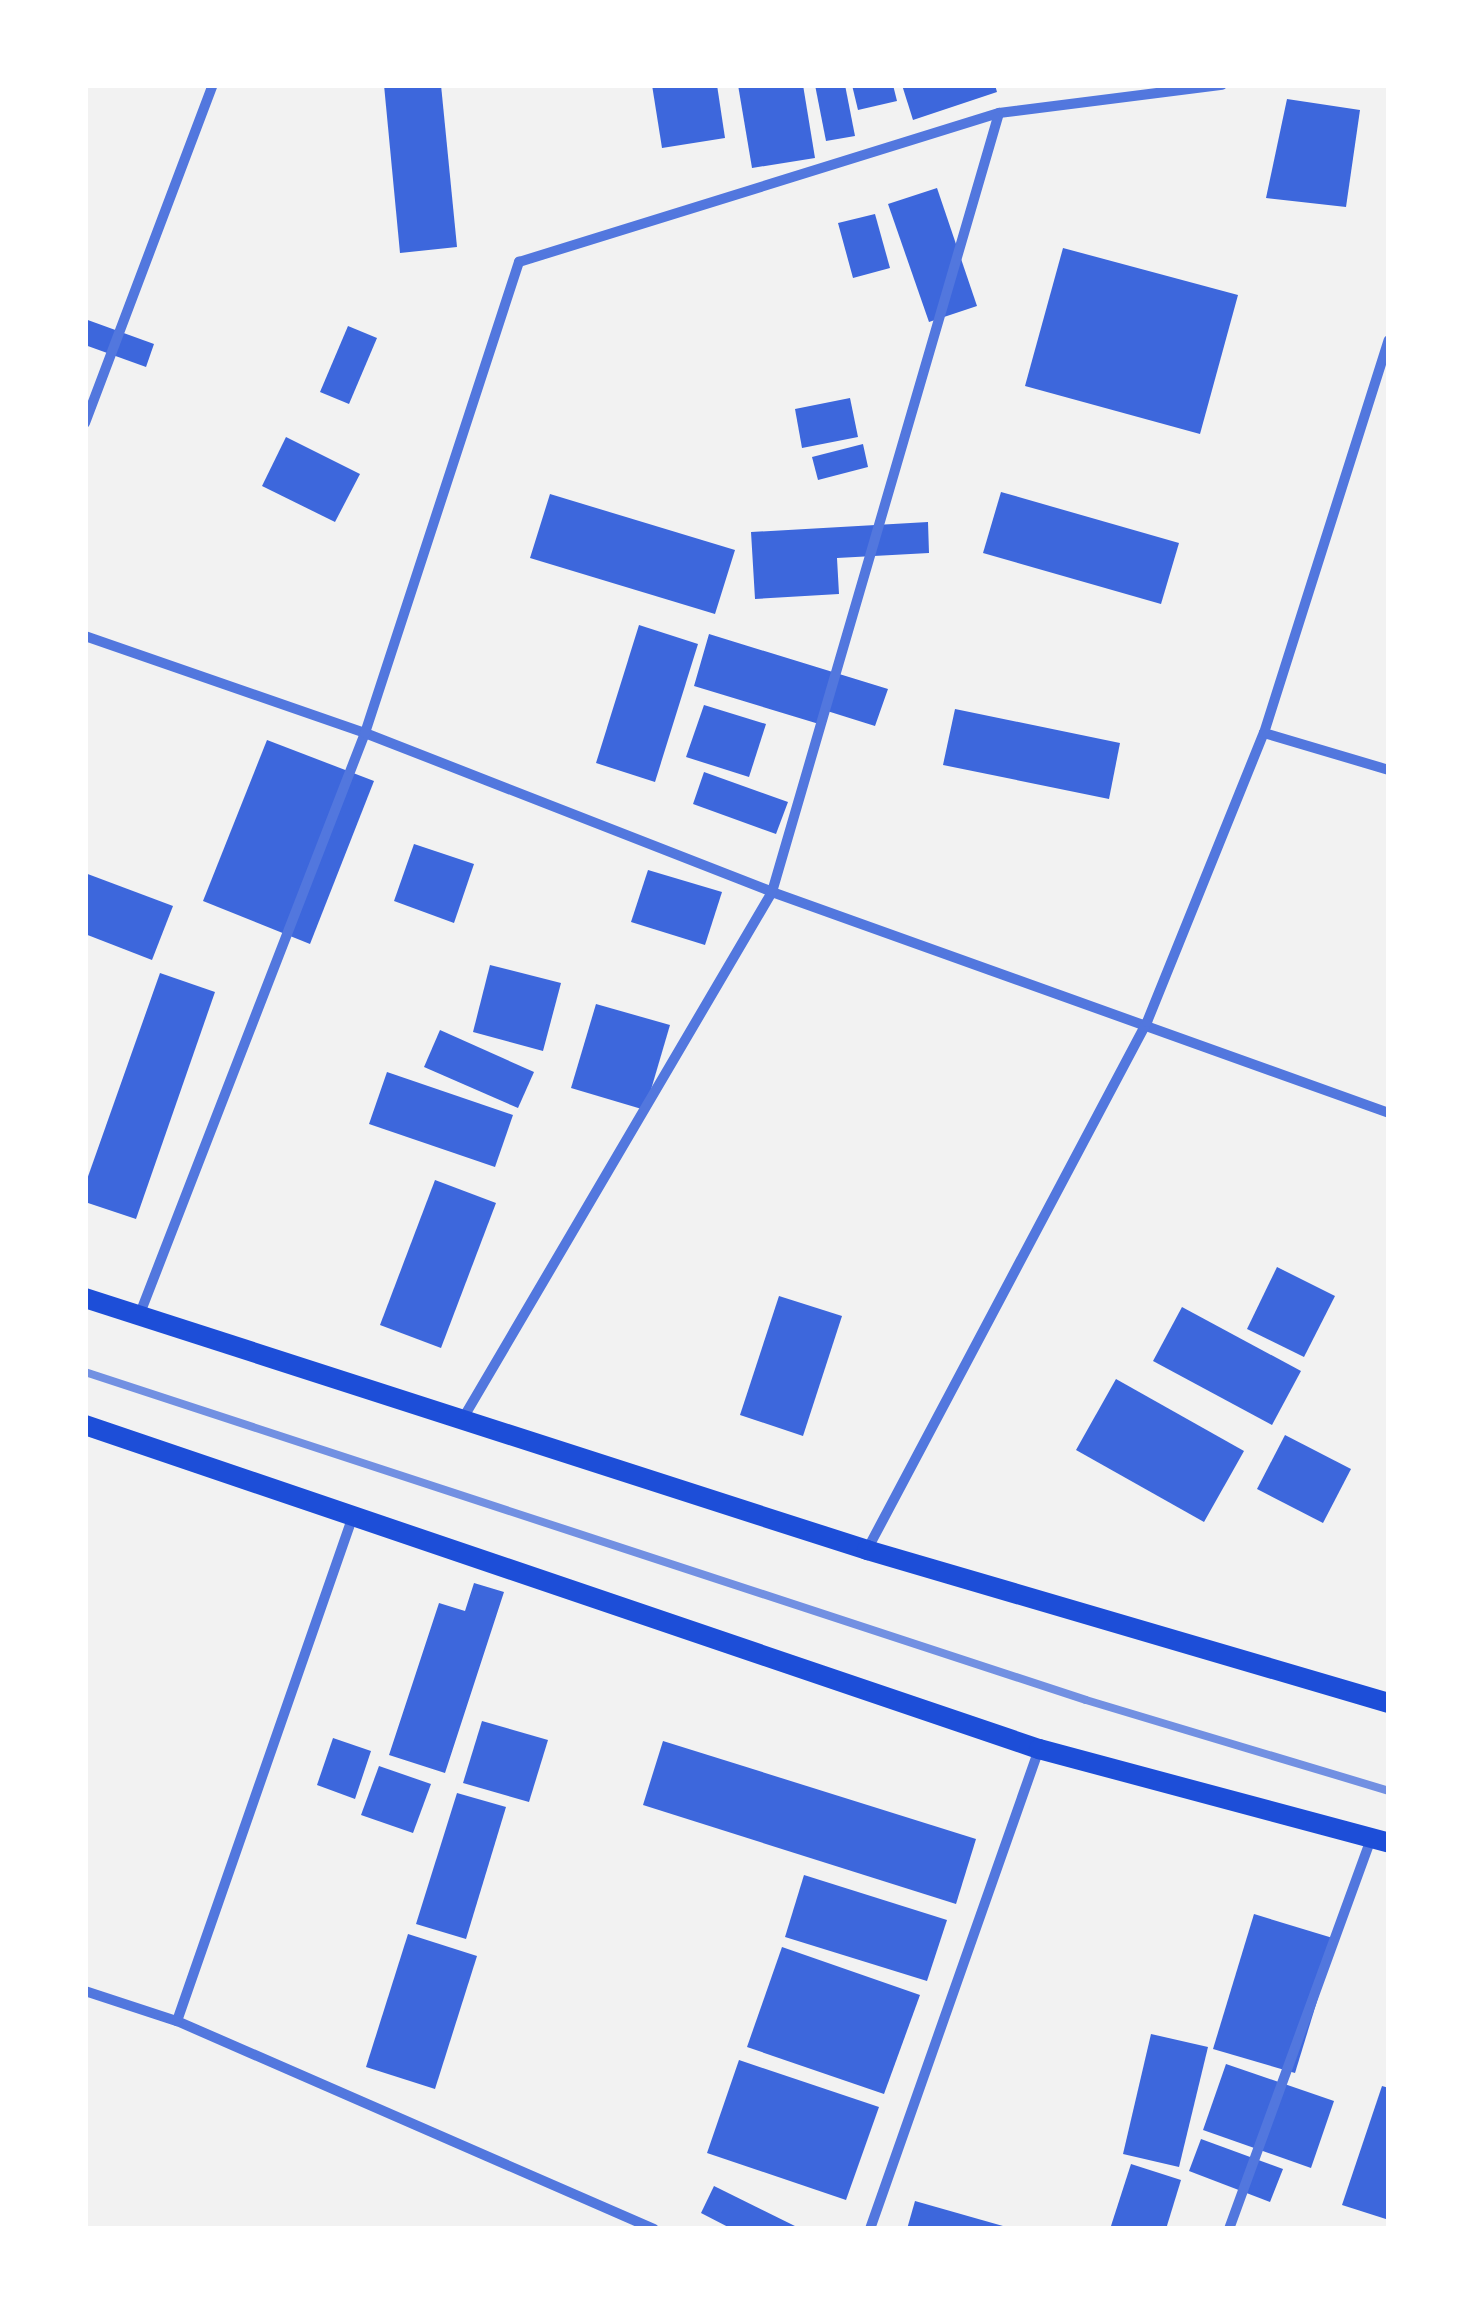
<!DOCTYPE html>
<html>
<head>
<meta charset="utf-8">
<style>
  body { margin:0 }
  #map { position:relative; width:1474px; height:2314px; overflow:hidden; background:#f2f2f2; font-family:"PT Sans Narrow",sans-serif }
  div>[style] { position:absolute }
  .building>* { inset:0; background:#3d67dc }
  .minor>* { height:10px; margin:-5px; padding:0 5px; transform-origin:5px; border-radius:5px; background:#5277de }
  .secondary>* { height:20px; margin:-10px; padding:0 10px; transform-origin:10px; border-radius:10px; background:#1d4ed8 }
  .rail>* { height:8px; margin:-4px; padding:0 4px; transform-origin:4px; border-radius:4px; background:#7290e2 }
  span { translate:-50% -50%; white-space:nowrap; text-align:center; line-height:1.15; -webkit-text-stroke:10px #fff; paint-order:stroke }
  .frame { position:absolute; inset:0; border:88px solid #fff; pointer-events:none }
</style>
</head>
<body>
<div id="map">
  <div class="building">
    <i style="clip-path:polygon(384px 85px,441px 85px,457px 247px,400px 253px)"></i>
    <i style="clip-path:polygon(652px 85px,717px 85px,725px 138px,662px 148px)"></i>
    <i style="clip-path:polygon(738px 85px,803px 85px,815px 158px,752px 168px)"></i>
    <i style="clip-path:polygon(815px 85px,845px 85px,855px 136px,826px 141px)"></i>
    <i style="clip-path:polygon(852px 85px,893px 85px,897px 101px,858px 110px)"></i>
    <i style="clip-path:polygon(902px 85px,995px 85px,997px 92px,913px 120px)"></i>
    <i style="clip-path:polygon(1287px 99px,1360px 110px,1346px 207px,1266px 198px)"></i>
    <i style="clip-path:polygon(937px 188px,977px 306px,929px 322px,888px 204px)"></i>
    <i style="clip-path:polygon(875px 214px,890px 268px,853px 278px,838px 223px)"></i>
    <i style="clip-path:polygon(1063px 248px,1238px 295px,1200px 434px,1025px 386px)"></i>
    <i style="clip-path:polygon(85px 319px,154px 344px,146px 367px,85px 345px)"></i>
    <i style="clip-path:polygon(348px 326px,377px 338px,349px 404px,320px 392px)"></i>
    <i style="clip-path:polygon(850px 398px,858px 437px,802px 448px,795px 409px)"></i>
    <i style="clip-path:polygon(286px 437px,360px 474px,335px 522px,262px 486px)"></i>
    <i style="clip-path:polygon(863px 444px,868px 467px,818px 480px,812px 457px)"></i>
    <i style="clip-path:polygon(1001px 492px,1179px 543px,1161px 604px,983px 553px)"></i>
    <i style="clip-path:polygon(550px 494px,735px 550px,715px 614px,530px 558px)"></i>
    <i style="clip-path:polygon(928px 522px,929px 553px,837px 558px,839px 594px,755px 599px,751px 532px)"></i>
    <i style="clip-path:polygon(639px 625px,698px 644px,655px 782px,596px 763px)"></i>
    <i style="clip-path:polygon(709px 634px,888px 689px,875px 726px,824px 710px,819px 724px,694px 686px)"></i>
    <i style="clip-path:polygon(704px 705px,766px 724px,749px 777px,686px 757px)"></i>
    <i style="clip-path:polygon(955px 709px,1120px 743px,1109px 799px,943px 765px)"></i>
    <i style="clip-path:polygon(267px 740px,374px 781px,310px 944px,203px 901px)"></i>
    <i style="clip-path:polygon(704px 772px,788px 802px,776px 834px,693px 804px)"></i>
    <i style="clip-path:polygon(414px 844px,474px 864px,454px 923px,394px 901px)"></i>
    <i style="clip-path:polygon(648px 870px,722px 892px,705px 945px,631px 922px)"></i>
    <i style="clip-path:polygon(85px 873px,173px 906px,152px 960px,85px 934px)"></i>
    <i style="clip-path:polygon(490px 965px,561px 983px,543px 1051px,473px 1032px)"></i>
    <i style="clip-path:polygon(160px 973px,215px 992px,136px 1219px,85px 1202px,85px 1185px)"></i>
    <i style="clip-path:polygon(596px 1004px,670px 1025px,645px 1110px,571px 1088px)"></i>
    <i style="clip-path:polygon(440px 1030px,534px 1072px,518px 1108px,424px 1067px)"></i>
    <i style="clip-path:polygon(387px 1072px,513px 1115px,495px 1167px,369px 1124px)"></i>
    <i style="clip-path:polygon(435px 1180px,496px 1203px,441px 1348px,380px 1325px)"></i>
    <i style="clip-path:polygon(1277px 1267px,1335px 1296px,1304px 1357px,1247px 1329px)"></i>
    <i style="clip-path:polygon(779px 1296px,842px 1316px,803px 1436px,740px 1415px)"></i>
    <i style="clip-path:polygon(1182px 1307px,1301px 1371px,1272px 1425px,1153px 1361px)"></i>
    <i style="clip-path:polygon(1116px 1379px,1244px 1451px,1204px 1522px,1076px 1450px)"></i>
    <i style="clip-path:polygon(1285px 1435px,1351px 1469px,1323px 1523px,1257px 1489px)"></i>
    <i style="clip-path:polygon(474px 1583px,504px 1592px,445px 1773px,389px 1755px,439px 1603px,465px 1611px)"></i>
    <i style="clip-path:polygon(482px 1721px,548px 1740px,529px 1802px,463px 1783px)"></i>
    <i style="clip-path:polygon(333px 1738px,371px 1751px,355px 1799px,317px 1785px)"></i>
    <i style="clip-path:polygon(663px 1741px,976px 1839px,956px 1904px,643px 1805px)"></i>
    <i style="clip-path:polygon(379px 1766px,431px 1784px,413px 1833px,361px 1815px)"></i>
    <i style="clip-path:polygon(457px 1793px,506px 1807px,466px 1939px,416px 1924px)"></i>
    <i style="clip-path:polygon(804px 1875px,947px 1920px,927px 1981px,785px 1937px)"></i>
    <i style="clip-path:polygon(1254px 1914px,1336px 1939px,1295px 2073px,1213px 2049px)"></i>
    <i style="clip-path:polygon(408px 1934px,477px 1956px,435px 2089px,366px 2067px)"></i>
    <i style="clip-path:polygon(782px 1947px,920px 1995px,884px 2094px,747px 2047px)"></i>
    <i style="clip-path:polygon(1151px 2034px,1208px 2047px,1179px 2167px,1123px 2154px)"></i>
    <i style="clip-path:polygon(739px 2060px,879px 2107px,846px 2200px,707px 2153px)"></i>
    <i style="clip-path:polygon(1226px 2064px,1334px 2101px,1311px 2168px,1203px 2130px)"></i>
    <i style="clip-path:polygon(1382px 2086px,1389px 2088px,1389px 2220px,1342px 2205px)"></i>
    <i style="clip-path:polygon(1201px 2139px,1283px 2169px,1270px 2202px,1189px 2171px)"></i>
    <i style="clip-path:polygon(1131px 2164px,1181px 2180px,1166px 2229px,1110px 2229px)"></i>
    <i style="clip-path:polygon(714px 2186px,801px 2229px,732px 2229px,701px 2213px)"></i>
    <i style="clip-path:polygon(915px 2201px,1010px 2228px,1010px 2229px,907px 2229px)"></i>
  </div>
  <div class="minor">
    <i style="left:85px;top:423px;width:361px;rotate:-69.3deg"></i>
    <i style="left:85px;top:636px;width:296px;rotate:19.1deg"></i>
    <i style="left:365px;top:733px;width:437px;rotate:21.3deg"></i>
    <i style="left:772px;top:892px;width:655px;rotate:19.71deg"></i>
    <i style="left:1264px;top:733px;width:130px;rotate:16.5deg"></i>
    <i style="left:139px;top:1316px;width:625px;rotate:-68.81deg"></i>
    <i style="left:365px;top:733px;width:496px;rotate:-71.9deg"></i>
    <i style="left:519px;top:262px;width:503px;rotate:-17.25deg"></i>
    <i style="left:999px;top:113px;width:225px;rotate:-7.2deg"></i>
    <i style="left:462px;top:1420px;width:612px;rotate:-59.58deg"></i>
    <i style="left:772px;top:892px;width:811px;rotate:-73.75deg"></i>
    <i style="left:867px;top:1550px;width:598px;rotate:-62.06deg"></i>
    <i style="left:1147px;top:1022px;width:312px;rotate:-68deg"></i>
    <i style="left:1264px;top:733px;width:412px;rotate:-72.4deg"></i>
    <i style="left:85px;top:1991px;width:97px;rotate:18.1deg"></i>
    <i style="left:177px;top:2021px;width:520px;rotate:23.56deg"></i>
    <i style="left:177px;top:2021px;width:538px;rotate:-70.79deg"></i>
    <i style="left:870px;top:2229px;width:509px;rotate:-70.6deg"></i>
    <i style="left:1229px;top:2229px;width:416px;rotate:-70deg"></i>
  </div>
  <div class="secondary">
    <i style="left:85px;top:1298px;width:822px;rotate:17.86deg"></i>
    <i style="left:867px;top:1550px;width:544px;rotate:16.34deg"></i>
    <i style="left:85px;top:1425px;width:1008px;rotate:18.76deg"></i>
    <i style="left:1039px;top:1749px;width:362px;rotate:15deg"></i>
  </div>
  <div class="rail">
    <i style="left:85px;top:1372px;width:1053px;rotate:18.14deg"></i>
    <i style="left:1086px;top:1700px;width:316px;rotate:16.7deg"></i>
  </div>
  <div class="frame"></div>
</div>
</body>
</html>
